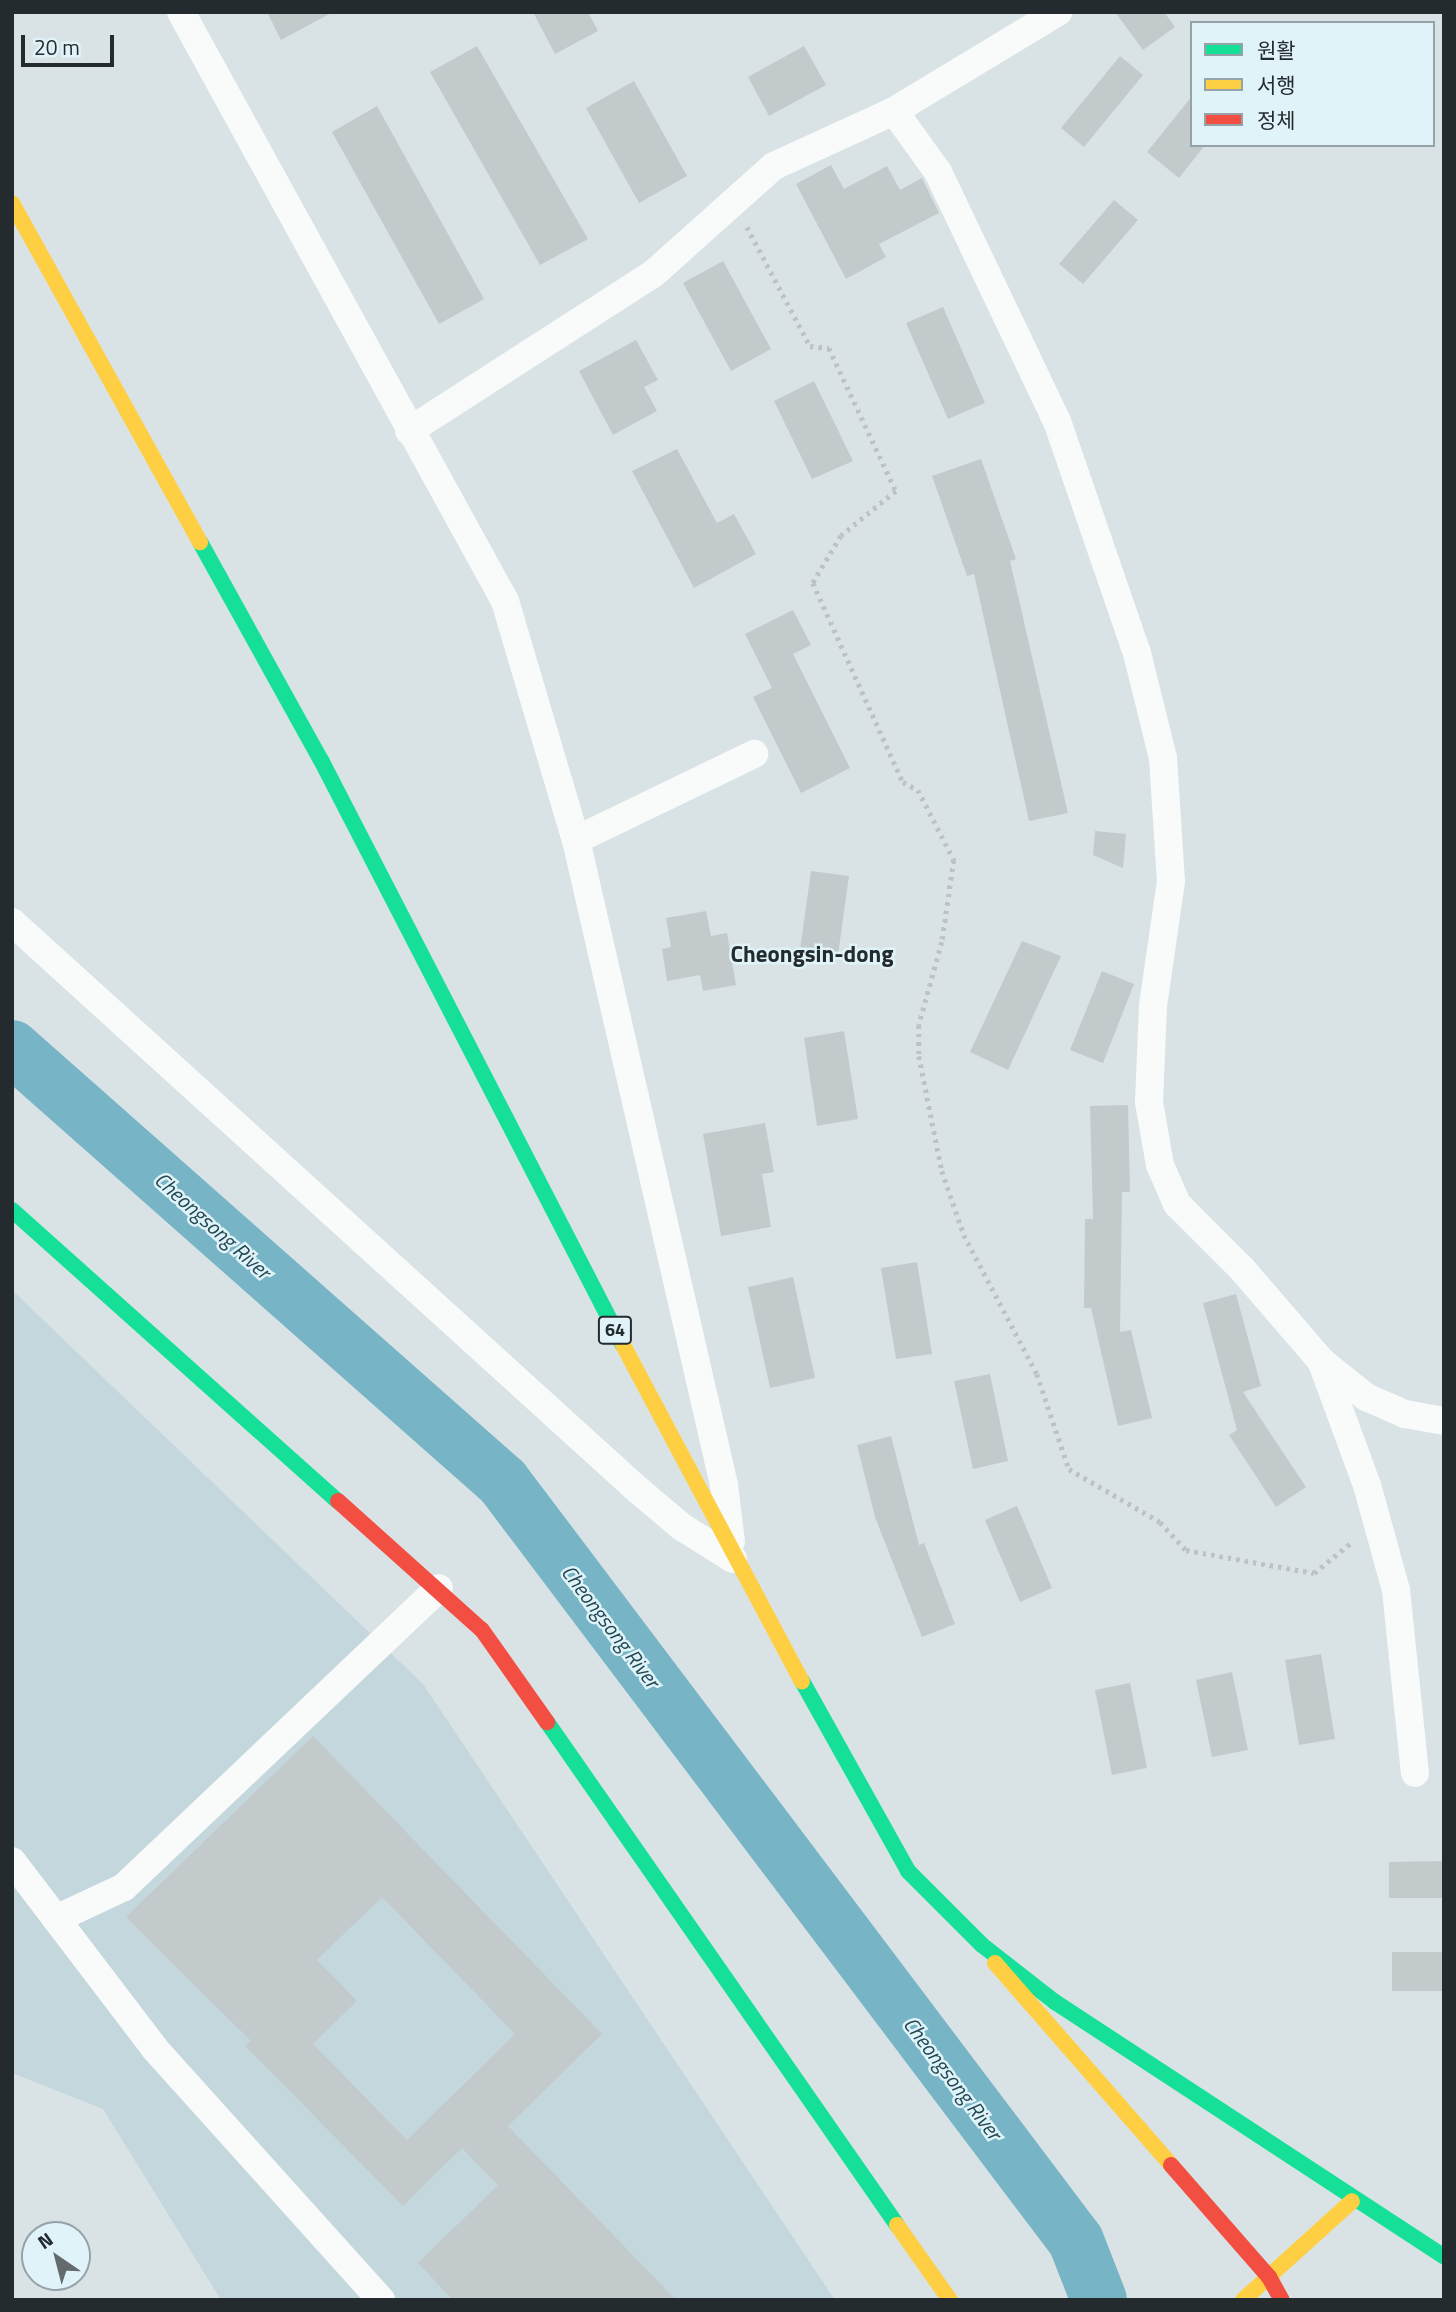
<!DOCTYPE html>
<html>
<head>
<meta charset="utf-8">
<style>
  body { margin:0 }
  #map { position:relative; width:1456px; height:2312px; overflow:hidden; background:#d9e3e6; font-family:"Titillium Web","Noto Sans KR",sans-serif }
  div>[style] { position:absolute }
  .built>* { inset:0; background:#c4d7dd }
  .river>* { height:56px; margin:-28px; padding:0 28px; transform-origin:28px; border-radius:28px; background:#77b5c6 }
  .building>* { inset:0; background:#c2cacc }
  .path>* { height:4.5px; margin-top:-2.25px; transform-origin:0; background:repeating-linear-gradient(90deg,#bfc2c3 0 3.5px,transparent 0 8.5px) }
  .street>* { height:28px; margin:-14px; padding:0 14px; transform-origin:14px; border-radius:14px; background:#f9fbfb }
  .fast>* { height:16px; margin:-8px; padding:0 8px; transform-origin:8px; border-radius:8px; background:#16e098 }
  .slow>* { height:16px; margin:-8px; padding:0 8px; transform-origin:8px; border-radius:8px; background:#ffcf43 }
  .jam>* { height:16px; margin:-8px; padding:0 8px; transform-origin:8px; border-radius:8px; background:#f24e42 }
  span { translate:-50% -50%; white-space:nowrap; text-align:center; line-height:1.15; -webkit-text-stroke:5px #e0f3f9; paint-order:stroke }
  .shield-label span { padding:2px 5px; background:#e0f3f9; border:2px solid; border-radius:5px; -webkit-text-stroke-width:0 }
  .shield-label { font-size:18px; color:#242b2e; font-weight:700 }
  .water-label { font-size:21px; color:#214752; font-style:italic }
  .quarter-label { font-size:23px; color:#242b2e; font-weight:700 }
  .frame { position:absolute; inset:0; border:14px solid #242b2e; pointer-events:none }
  .legend { position:absolute; left:1190px; top:21px; width:245px; height:126px; box-sizing:border-box; background:#e0f3f9; border:2px solid #95a3a8; margin:0; padding:9px 12px; list-style:none; font-size:21px; color:#242b2e }
  .legend li { display:flex; align-items:center; gap:14px; height:35px }
  .legend b { width:35px; border:2px solid #95a3a8 }
  .north { position:absolute; left:21px; top:2221px; width:70px; height:70px; box-sizing:border-box; background:#e0f3f9; border:2px solid #95a3a8; border-radius:50%; rotate:325deg; font-size:19px; font-weight:700; line-height:28px; text-align:center; color:#242b2e }
  .north::after { content:''; display:block; margin:auto; width:24px; height:32px; background:#636b6e; clip-path:polygon(50% 0,100% 100%,50% 72%,0 100%) }
  .scale { position:absolute; left:21px; top:35px; width:93px; height:32px; box-sizing:border-box; border:4px solid #242b2e; border-top:0; padding-left:9px; font-size:21px; line-height:24px; white-space:nowrap; color:#242b2e; -webkit-text-stroke:5px #e0f3f9; paint-order:stroke }
</style>
</head>
<body>
<div id="map">
  <div class="built">
    <i style="clip-path:polygon(12px 1290px,423px 1684px,835px 2300px,221px 2300px,103px 2109px,12px 2073px)"></i>
  </div>
  <div class="river">
    <i style="left:12px;top:1048px;width:655px;rotate:41.47deg"></i>
    <i style="left:503px;top:1482px;width:951px;rotate:52.95deg"></i>
    <i style="left:1076px;top:2241px;width:63px;rotate:68.7deg"></i>
  </div>
  <div class="building">
    <i style="clip-path:polygon(267px 12px,333px 12px,281px 40px)"></i>
    <i style="clip-path:polygon(533px 12px,588px 12px,598px 31px,555px 54px)"></i>
    <i style="clip-path:polygon(1115px 12px,1164px 12px,1175px 27px,1143px 50px)"></i>
    <i style="clip-path:polygon(477px 46px,588px 239px,540px 265px,430px 72px)"></i>
    <i style="clip-path:polygon(804px 46px,826px 85px,769px 116px,748px 77px)"></i>
    <i style="clip-path:polygon(1120px 56px,1143px 75px,1084px 147px,1061px 128px)"></i>
    <i style="clip-path:polygon(634px 81px,687px 176px,639px 203px,586px 108px)"></i>
    <i style="clip-path:polygon(1192px 96px,1192px 145px,1205px 145px,1179px 178px,1147px 152px)"></i>
    <i style="clip-path:polygon(377px 106px,484px 299px,439px 324px,332px 132px)"></i>
    <i style="clip-path:polygon(831px 165px,844px 189px,887px 166px,900px 190px,922px 178px,939px 213px,879px 244px,886px 257px,846px 279px,796px 184px)"></i>
    <i style="clip-path:polygon(1114px 200px,1138px 220px,1083px 284px,1059px 264px)"></i>
    <i style="clip-path:polygon(723px 261px,771px 349px,731px 371px,683px 283px)"></i>
    <i style="clip-path:polygon(943px 307px,985px 403px,948px 419px,906px 323px)"></i>
    <i style="clip-path:polygon(636px 340px,658px 380px,644px 387px,657px 411px,613px 435px,579px 371px)"></i>
    <i style="clip-path:polygon(814px 381px,853px 461px,812px 479px,774px 401px)"></i>
    <i style="clip-path:polygon(677px 449px,717px 523px,734px 514px,756px 554px,694px 588px,632px 471px)"></i>
    <i style="clip-path:polygon(981px 459px,1016px 559px,1010px 561px,1068px 813px,1029px 821px,974px 574px,967px 576px,932px 476px)"></i>
    <i style="clip-path:polygon(793px 610px,811px 645px,793px 654px,850px 768px,801px 793px,753px 697px,772px 688px,745px 634px)"></i>
    <i style="clip-path:polygon(1095px 831px,1126px 834px,1123px 868px,1093px 855px)"></i>
    <i style="clip-path:polygon(811px 871px,849px 876px,838px 955px,800px 950px)"></i>
    <i style="clip-path:polygon(706px 911px,711px 936px,727px 933px,736px 985px,703px 991px,700px 975px,667px 981px,662px 949px,671px 947px,666px 918px)"></i>
    <i style="clip-path:polygon(1022px 941px,1061px 956px,1008px 1070px,970px 1052px)"></i>
    <i style="clip-path:polygon(1102px 971px,1134px 984px,1103px 1063px,1070px 1050px)"></i>
    <i style="clip-path:polygon(844px 1031px,858px 1119px,817px 1126px,804px 1038px)"></i>
    <i style="clip-path:polygon(1128px 1105px,1130px 1192px,1122px 1192px,1120px 1332px,1131px 1330px,1152px 1418px,1118px 1426px,1091px 1308px,1084px 1308px,1085px 1219px,1093px 1219px,1090px 1106px)"></i>
    <i style="clip-path:polygon(765px 1123px,774px 1172px,762px 1174px,771px 1227px,721px 1236px,703px 1134px)"></i>
    <i style="clip-path:polygon(917px 1262px,932px 1354px,896px 1359px,881px 1268px)"></i>
    <i style="clip-path:polygon(793px 1277px,815px 1378px,770px 1388px,748px 1287px)"></i>
    <i style="clip-path:polygon(1236px 1294px,1261px 1386px,1243px 1392px,1306px 1487px,1276px 1507px,1229px 1435px,1237px 1430px,1203px 1303px)"></i>
    <i style="clip-path:polygon(990px 1374px,1008px 1461px,973px 1469px,954px 1381px)"></i>
    <i style="clip-path:polygon(891px 1436px,919px 1545px,924px 1543px,955px 1624px,922px 1637px,875px 1517px,857px 1445px)"></i>
    <i style="clip-path:polygon(1017px 1506px,1052px 1588px,1020px 1602px,985px 1520px)"></i>
    <i style="clip-path:polygon(1321px 1654px,1335px 1739px,1299px 1745px,1285px 1660px)"></i>
    <i style="clip-path:polygon(1232px 1672px,1248px 1750px,1212px 1757px,1196px 1680px)"></i>
    <i style="clip-path:polygon(1130px 1683px,1147px 1768px,1112px 1775px,1095px 1690px)"></i>
    <i style="clip-path:polygon(evenodd,313px 1736px,602px 2034px,508px 2126px,676px 2300px,453px 2300px,418px 2263px,498px 2185px,462px 2148px,403px 2206px,245px 2046px,251px 2041px,126px 1917px,313px 1736px,382px 1897px,515px 2034px,407px 2140px,313px 2044px,357px 2001px,317px 1960px,382px 1897px)"></i>
    <i style="clip-path:polygon(1444px 1861px,1444px 1898px,1389px 1898px,1389px 1862px)"></i>
    <i style="clip-path:polygon(1392px 1952px,1444px 1952px,1444px 1991px,1392px 1991px)"></i>
  </div>
  <div class="path">
    <i style="left:747px;top:227px;width:135px;rotate:62.1deg"></i>
    <i style="left:810px;top:346px;width:19px;rotate:6deg"></i>
    <i style="left:829px;top:348px;width:158px;rotate:64.9deg"></i>
    <i style="left:896px;top:491px;width:71px;rotate:140.7deg"></i>
    <i style="left:841px;top:536px;width:55px;rotate:120.8deg"></i>
    <i style="left:813px;top:583px;width:218px;rotate:65.7deg"></i>
    <i style="left:903px;top:782px;width:17px;rotate:28deg"></i>
    <i style="left:918px;top:790px;width:79px;rotate:62.8deg"></i>
    <i style="left:954px;top:860px;width:83px;rotate:98.3deg"></i>
    <i style="left:942px;top:942px;width:86px;rotate:105.5deg"></i>
    <i style="left:919px;top:1025px;width:31px;rotate:90deg"></i>
    <i style="left:919px;top:1056px;width:117px;rotate:78.7deg"></i>
    <i style="left:942px;top:1171px;width:68px;rotate:71deg"></i>
    <i style="left:964px;top:1235px;width:157px;rotate:62.3deg"></i>
    <i style="left:1037px;top:1374px;width:100px;rotate:71.4deg"></i>
    <i style="left:1069px;top:1469px;width:105px;rotate:30.2deg"></i>
    <i style="left:1160px;top:1522px;width:38px;rotate:47deg"></i>
    <i style="left:1186px;top:1550px;width:130px;rotate:10.2deg"></i>
    <i style="left:1314px;top:1573px;width:50px;rotate:-39.4deg"></i>
  </div>
  <div class="street">
    <i style="left:181px;top:12px;width:672px;rotate:61.19deg"></i>
    <i style="left:505px;top:601px;width:249px;rotate:73.5deg"></i>
    <i style="left:576px;top:840px;width:662px;rotate:77.08deg"></i>
    <i style="left:724px;top:1485px;width:57px;rotate:83deg"></i>
    <i style="left:894px;top:111px;width:75px;rotate:54.2deg"></i>
    <i style="left:938px;top:172px;width:276px;rotate:64.5deg"></i>
    <i style="left:1057px;top:421px;width:245px;rotate:71deg"></i>
    <i style="left:1137px;top:653px;width:108px;rotate:76.1deg"></i>
    <i style="left:1163px;top:758px;width:123px;rotate:86.3deg"></i>
    <i style="left:1171px;top:881px;width:126px;rotate:98.2deg"></i>
    <i style="left:1153px;top:1006px;width:96px;rotate:92.4deg"></i>
    <i style="left:1149px;top:1102px;width:64px;rotate:80.1deg"></i>
    <i style="left:1160px;top:1165px;width:43px;rotate:66.4deg"></i>
    <i style="left:1177px;top:1204px;width:92px;rotate:45deg"></i>
    <i style="left:1242px;top:1269px;width:121px;rotate:49.3deg"></i>
    <i style="left:1321px;top:1361px;width:58px;rotate:38.7deg"></i>
    <i style="left:1366px;top:1397px;width:43px;rotate:23.6deg"></i>
    <i style="left:1405px;top:1414px;width:40px;rotate:10deg"></i>
    <i style="left:409px;top:431px;width:290px;rotate:-32.8deg"></i>
    <i style="left:653px;top:274px;width:162px;rotate:-41.8deg"></i>
    <i style="left:774px;top:166px;width:132px;rotate:-24.6deg"></i>
    <i style="left:894px;top:111px;width:192px;rotate:-31.1deg"></i>
    <i style="left:576px;top:840px;width:198px;rotate:-25.8deg"></i>
    <i style="left:12px;top:922px;width:845px;rotate:42.22deg"></i>
    <i style="left:638px;top:1490px;width:57px;rotate:40.1deg"></i>
    <i style="left:682px;top:1527px;width:60px;rotate:32.1deg"></i>
    <i style="left:1322px;top:1363px;width:130px;rotate:69.8deg"></i>
    <i style="left:1367px;top:1485px;width:109px;rotate:74.6deg"></i>
    <i style="left:1396px;top:1590px;width:184px;rotate:84.1deg"></i>
    <i style="left:12px;top:1861px;width:236px;rotate:52.7deg"></i>
    <i style="left:155px;top:2049px;width:338px;rotate:48deg"></i>
    <i style="left:56px;top:1919px;width:75px;rotate:-25.2deg"></i>
    <i style="left:124px;top:1887px;width:434px;rotate:-43.5deg"></i>
  </div>
  <div class="fast">
    <i style="left:200px;top:542px;width:249px;rotate:61deg"></i>
    <i style="left:321px;top:760px;width:658px;rotate:62.7deg"></i>
    <i style="left:12px;top:1210px;width:437px;rotate:41.8deg"></i>
    <i style="left:802px;top:1681px;width:218px;rotate:60.8deg"></i>
    <i style="left:908px;top:1871px;width:105px;rotate:45deg"></i>
    <i style="left:982px;top:1945px;width:93px;rotate:38deg"></i>
    <i style="left:1055px;top:2002px;width:465px;rotate:33.2deg"></i>
    <i style="left:547px;top:1722px;width:613px;rotate:55.17deg"></i>
  </div>
  <div class="slow">
    <i style="left:12px;top:203px;width:388px;rotate:61deg"></i>
    <i style="left:623px;top:1345px;width:381px;rotate:62deg"></i>
    <i style="left:995px;top:1963px;width:268px;rotate:48.9deg"></i>
    <i style="left:897px;top:2225px;width:92px;rotate:54.8deg"></i>
    <i style="left:1243px;top:2300px;width:147px;rotate:-42.2deg"></i>
  </div>
  <div class="jam">
    <i style="left:338px;top:1501px;width:193px;rotate:41.9deg"></i>
    <i style="left:482px;top:1630px;width:113px;rotate:54.8deg"></i>
    <i style="left:1171px;top:2165px;width:149px;rotate:48.8deg"></i>
    <i style="left:1269px;top:2277px;width:26px;rotate:61deg"></i>
  </div>
  <div class="shield-label">
    <span style="left:615px;top:1330px">64</span>
  </div>
  <div class="water-label">
    <span style="left:213px;top:1225px;rotate:42deg">Cheongsong River</span>
    <span style="left:611px;top:1626px;rotate:53deg">Cheongsong River</span>
    <span style="left:953px;top:2078px;rotate:53deg">Cheongsong River</span>
  </div>
  <div class="quarter-label">
    <span style="left:812px;top:954px">Cheongsin-dong</span>
  </div>
  <div class="frame"></div>
  <ul class="legend">
  <li><b style="height:9px;background:#16e098"></b>원활</li>
  <li><b style="height:9px;background:#ffcf43"></b>서행</li>
  <li><b style="height:9px;background:#f24e42"></b>정체</li>
  </ul>
  <div class="north">N</div>
  <div class="scale">20 m</div>
</div>
</body>
</html>
